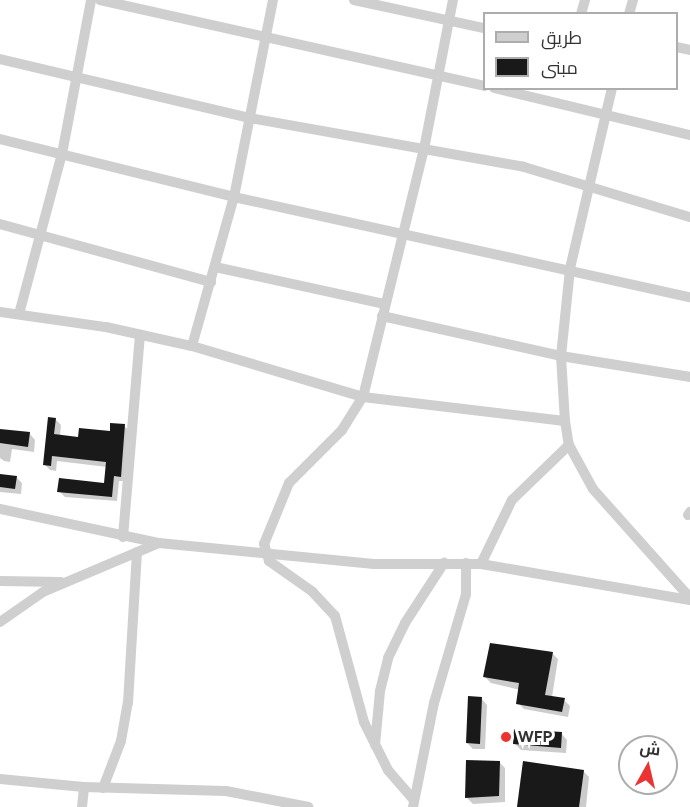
<!DOCTYPE html>
<html>
<head>
<meta charset="utf-8">
<style>
  body { margin:0 }
  #map { position:relative; width:690px; height:807px; overflow:hidden; background:#fff; font-family:Figtree,Cairo,sans-serif }
  div>[style] { position:absolute }
  .shadow>* { inset:0; background:#0003 }
  .building>* { inset:0; background:#191919 }
  .minor>* { height:10px; margin:-5px; padding:0 5px; transform-origin:5px; border-radius:5px; background:#cfcfcf }
  .dots>* { width:16px; height:16px; translate:-50% -50%; box-sizing:border-box; border:3px solid #fff; border-radius:50% }
  span { translate:-50% -50%; white-space:nowrap; text-align:center; line-height:1.15; -webkit-text-stroke:6px #fff; paint-order:stroke }
  .poi-label { font-size:16px; color:#323232; font-weight:700 }
  .left { translate:0 -50%; text-align:left }
  .legend { position:absolute; left:483px; top:12px; width:195px; height:78px; box-sizing:border-box; background:#fff; border:2px solid #adadad; margin:0; padding:8px 10px; list-style:none; font-size:18px; color:#323232 }
  .legend li { display:flex; align-items:center; gap:12px; height:30px }
  .legend b { width:30px; border:2px solid #adadad }
  .north { position:absolute; left:618px; top:735px; width:60px; height:60px; box-sizing:border-box; background:#fff; border:2px solid #adadad; border-radius:50%; rotate:8deg; font-size:16px; font-weight:700; line-height:24px; text-align:center; color:#323232 }
  .north::after { content:''; display:block; margin:auto; width:21px; height:27px; background:#ea3332; clip-path:polygon(50% 0,100% 100%,50% 72%,0 100%) }
</style>
</head>
<body>
<div id="map">
  <div class="shadow">
    <i style="clip-path:polygon(55px 419px,61px 425px,60px 436px,80px 438px,111px 433px,124px 426px,130px 431px,126px 481px,119px 481px,117px 501px,65px 497px,59px 491px,106px 484px,107px 467px,57px 461px,56px 471px,50px 470px,44px 464px)"></i>
    <i style="clip-path:polygon(0 430px,29px 433px,35px 440px,34px 452px,12px 449px,10px 462px,4px 461px,0 458px)"></i>
    <i style="clip-path:polygon(0 476px,16px 477px,22px 483px,21px 494px,0 492px)"></i>
    <i style="clip-path:polygon(552px 653px,558px 659px,552px 697px,564px 700px,570px 706px,568px 717px,524px 709px,518px 703px,520px 690px,491px 683px,485px 677px)"></i>
    <i style="clip-path:polygon(481px 698px,487px 705px,485px 749px,473px 749px,467px 743px)"></i>
    <i style="clip-path:polygon(561px 733px,567px 740px,566px 753px,521px 750px,515px 744px)"></i>
    <i style="clip-path:polygon(499px 762px,505px 768px,505px 802px,473px 804px,467px 798px)"></i>
    <i style="clip-path:polygon(583px 771px,589px 777px,586px 807px,519px 807px)"></i>
  </div>
  <div class="building">
    <i style="clip-path:polygon(48px 417px,56px 418px,54px 434px,78px 437px,79px 428px,110px 431px,110px 423px,125px 424px,121px 477px,114px 476px,112px 497px,57px 492px,59px 478px,104px 483px,106px 462px,52px 456px,51px 466px,43px 465px)"></i>
    <i style="clip-path:polygon(0 429px,30px 432px,28px 447px,0 443px)"></i>
    <i style="clip-path:polygon(0 474px,17px 476px,15px 489px,0 487px)"></i>
    <i style="clip-path:polygon(490px 643px,553px 652px,545px 695px,565px 698px,562px 712px,516px 704px,519px 683px,483px 677px)"></i>
    <i style="clip-path:polygon(468px 696px,482px 697px,480px 744px,466px 743px)"></i>
    <i style="clip-path:polygon(514px 729px,562px 732px,561px 748px,513px 744px)"></i>
    <i style="clip-path:polygon(466px 760px,500px 761px,499px 796px,465px 798px)"></i>
    <i style="clip-path:polygon(523px 761px,584px 770px,579px 807px,517px 807px)"></i>
  </div>
  <div class="minor">
    <i style="left:100px;top:0;width:394px;rotate:12.6deg"></i>
    <i style="left:354px;top:0;width:133px;rotate:12.2deg"></i>
    <i style="left:581px;top:14px;width:15px;rotate:-74deg"></i>
    <i style="left:629px;top:14px;width:15px;rotate:-74deg"></i>
    <i style="left:676px;top:47px;width:14px;rotate:12deg"></i>
    <i style="left:0;top:59px;width:257px;rotate:13.3deg"></i>
    <i style="left:250px;top:118px;width:278px;rotate:10.1deg"></i>
    <i style="left:524px;top:167px;width:173px;rotate:16.8deg"></i>
    <i style="left:494px;top:88px;width:202px;rotate:13.5deg"></i>
    <i style="left:612px;top:88px;width:186px;rotate:103.1deg"></i>
    <i style="left:570px;top:269px;width:87px;rotate:95.9deg"></i>
    <i style="left:561px;top:356px;width:65px;rotate:86.5deg"></i>
    <i style="left:565px;top:421px;width:24px;rotate:81deg"></i>
    <i style="left:569px;top:445px;width:50px;rotate:61.4deg"></i>
    <i style="left:593px;top:489px;width:146px;rotate:48.3deg"></i>
    <i style="left:0;top:139px;width:241px;rotate:13.9deg"></i>
    <i style="left:234px;top:197px;width:467px;rotate:12.4deg"></i>
    <i style="left:0;top:224px;width:219px;rotate:15.4deg"></i>
    <i style="left:215px;top:267px;width:174px;rotate:12.3deg"></i>
    <i style="left:0;top:312px;width:107px;rotate:8.1deg"></i>
    <i style="left:106px;top:327px;width:88px;rotate:12.5deg"></i>
    <i style="left:192px;top:346px;width:178px;rotate:16.6deg"></i>
    <i style="left:363px;top:397px;width:203px;rotate:6.8deg"></i>
    <i style="left:19px;top:314px;width:166px;rotate:-75deg"></i>
    <i style="left:62px;top:154px;width:157px;rotate:-79.3deg"></i>
    <i style="left:382px;top:316px;width:183px;rotate:12.6deg"></i>
    <i style="left:561px;top:356px;width:131px;rotate:9.2deg"></i>
    <i style="left:192px;top:346px;width:155px;rotate:-74.3deg"></i>
    <i style="left:234px;top:197px;width:201px;rotate:-78.8deg"></i>
    <i style="left:0;top:509px;width:163px;rotate:12.1deg"></i>
    <i style="left:159px;top:543px;width:216px;rotate:5.6deg"></i>
    <i style="left:374px;top:564px;width:107px"></i>
    <i style="left:481px;top:564px;width:212px;rotate:9.8deg"></i>
    <i style="left:688px;top:515px;width:4px;rotate:-56deg"></i>
    <i style="left:123px;top:537px;width:203px;rotate:-85.2deg"></i>
    <i style="left:481px;top:564px;width:71px;rotate:-64.2deg"></i>
    <i style="left:512px;top:500px;width:79px;rotate:-44deg"></i>
    <i style="left:0;top:581px;width:61px;rotate:0.9deg"></i>
    <i style="left:0;top:622px;width:52px;rotate:-34.9deg"></i>
    <i style="left:43px;top:592px;width:126px;rotate:-22.9deg"></i>
    <i style="left:375px;top:745px;width:54px;rotate:-84.7deg"></i>
    <i style="left:380px;top:691px;width:34px;rotate:-76deg"></i>
    <i style="left:388px;top:658px;width:39px;rotate:-64deg"></i>
    <i style="left:405px;top:623px;width:72px;rotate:-57deg"></i>
    <i style="left:0;top:779px;width:84px;rotate:5.4deg"></i>
    <i style="left:84px;top:787px;width:142px;rotate:1.6deg"></i>
    <i style="left:226px;top:791px;width:84px;rotate:11deg"></i>
    <i style="left:103px;top:788px;width:50px;rotate:-69deg"></i>
    <i style="left:121px;top:741px;width:39px;rotate:-80deg"></i>
    <i style="left:128px;top:703px;width:151px;rotate:-86.6deg"></i>
    <i style="left:413px;top:799px;width:38px;rotate:-131deg"></i>
    <i style="left:388px;top:770px;width:54px;rotate:-116.6deg"></i>
    <i style="left:364px;top:722px;width:110px;rotate:-105.3deg"></i>
    <i style="left:335px;top:616px;width:33px;rotate:-133deg"></i>
    <i style="left:313px;top:592px;width:54px;rotate:-144.8deg"></i>
    <i style="left:269px;top:561px;width:18px;rotate:-106deg"></i>
    <i style="left:264px;top:544px;width:66px;rotate:-67.7deg"></i>
    <i style="left:289px;top:483px;width:75px;rotate:-45deg"></i>
    <i style="left:342px;top:430px;width:39px;rotate:-58deg"></i>
    <i style="left:363px;top:397px;width:255px;rotate:-76.2deg"></i>
    <i style="left:424px;top:149px;width:152px;rotate:-79deg"></i>
    <i style="left:82px;top:807px;width:20px;rotate:-84deg"></i>
    <i style="left:413px;top:807px;width:106px;rotate:-78.6deg"></i>
    <i style="left:434px;top:703px;width:114px;rotate:-73.6deg"></i>
    <i style="left:466px;top:594px;width:31px;rotate:-90deg"></i>
  </div>
  <div class="dots">
    <i style="left:506px;top:737px;background:#ea3332"></i>
  </div>
  <div class="poi-label">
    <span class="left" style="left:518px;top:737px">WFP</span>
  </div>
  <ul class="legend">
  <li><b style="height:8px;background:#cfcfcf"></b>طريق</li>
  <li><b style="height:16px;background:#191919"></b>مبنى</li>
  </ul>
  <div class="north">ش</div>
</div>
</body>
</html>
